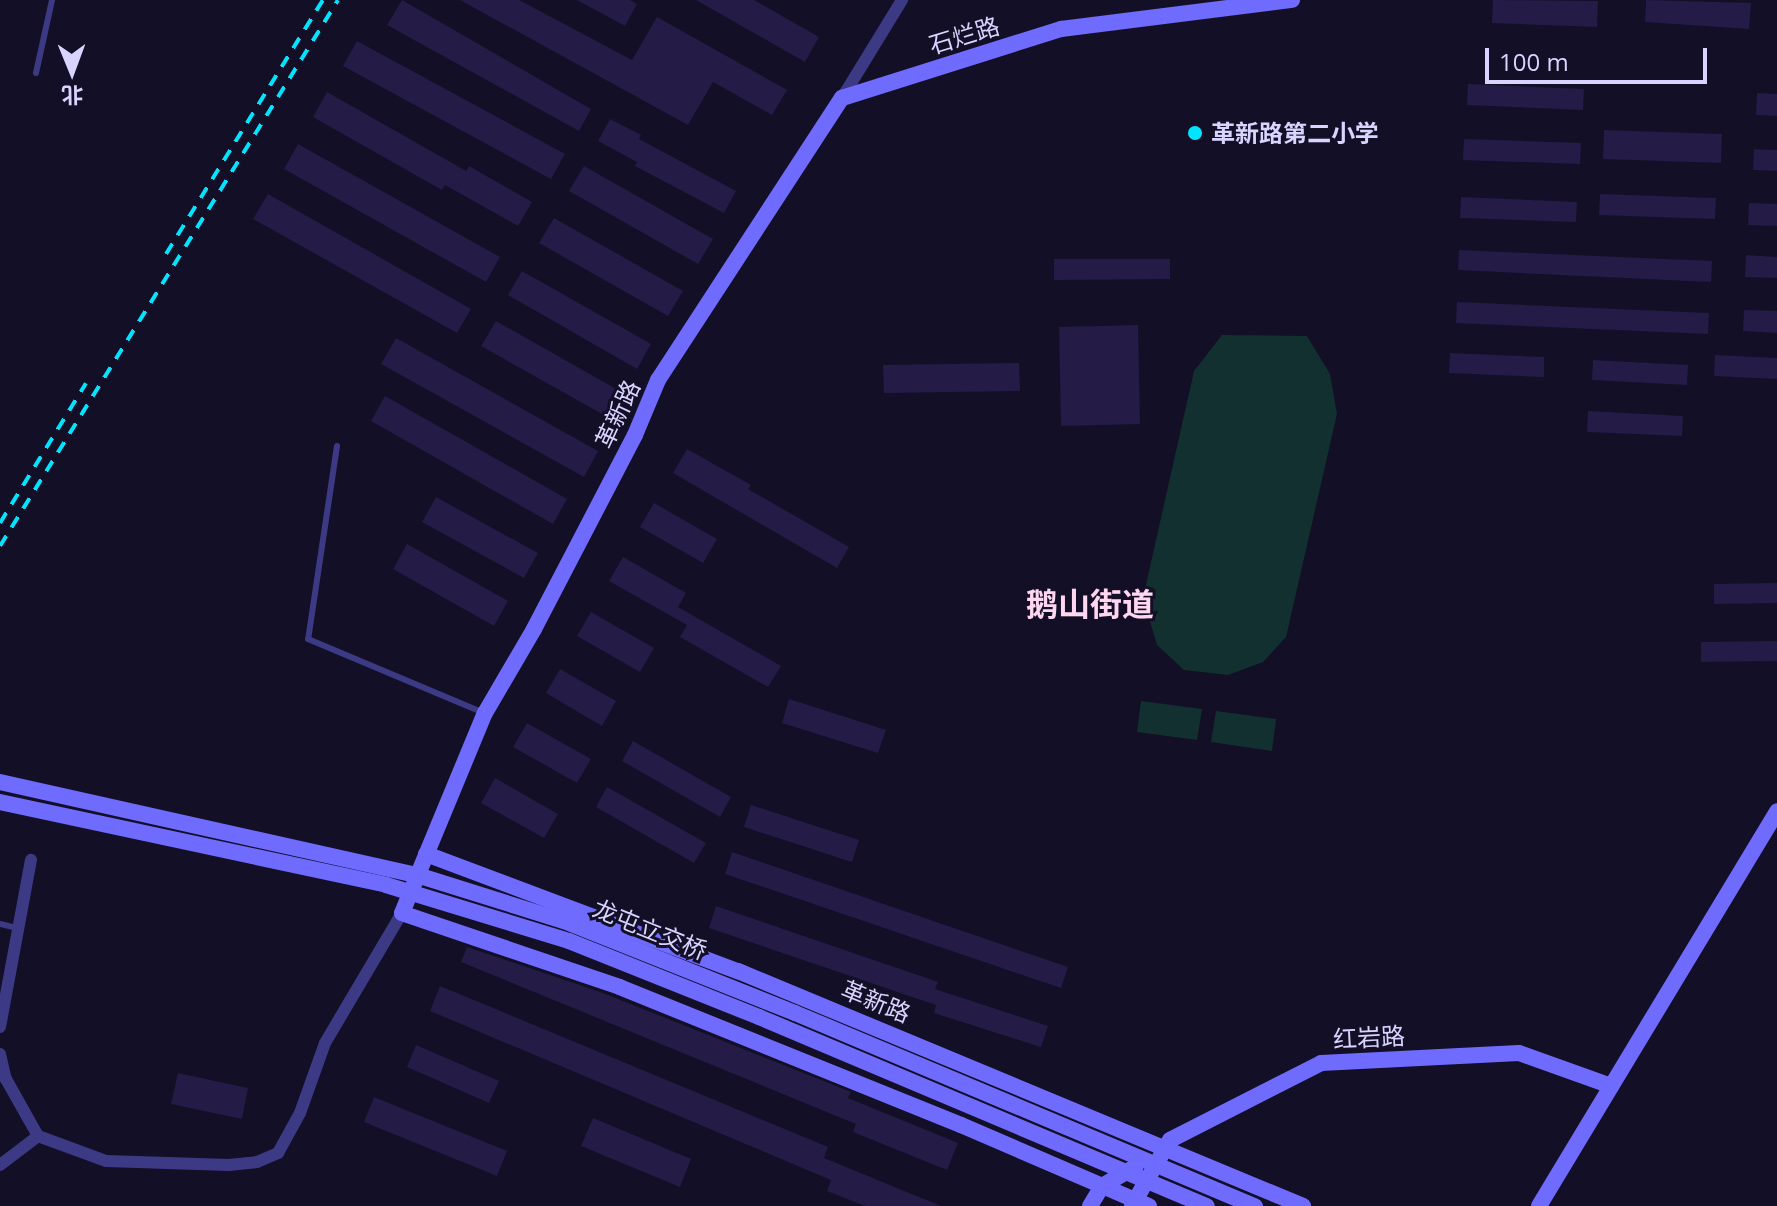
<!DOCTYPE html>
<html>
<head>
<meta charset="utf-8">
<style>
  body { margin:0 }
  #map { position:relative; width:1777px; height:1206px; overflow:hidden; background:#130f26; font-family:"Open Sans","Noto Sans SC",sans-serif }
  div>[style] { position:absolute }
  .green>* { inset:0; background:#12302f }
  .building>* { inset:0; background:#241b47 }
  .lane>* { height:6px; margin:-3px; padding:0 3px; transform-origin:3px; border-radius:3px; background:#3d3a85 }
  .street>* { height:12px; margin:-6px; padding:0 6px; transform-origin:6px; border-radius:6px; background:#3d3a85 }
  .secondary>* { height:16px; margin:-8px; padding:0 8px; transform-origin:8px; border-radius:8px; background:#6f6bff }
  .rail>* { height:4px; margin-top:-2px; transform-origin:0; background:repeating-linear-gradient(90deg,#00e5ff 0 12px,transparent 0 22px) }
  .secondary-bridge>* { height:16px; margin:-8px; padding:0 8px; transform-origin:8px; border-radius:8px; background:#6f6bff }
  .dots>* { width:22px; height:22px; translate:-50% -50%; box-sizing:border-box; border:4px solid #130f26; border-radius:50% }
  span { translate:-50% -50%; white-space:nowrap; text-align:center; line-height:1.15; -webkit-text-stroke:6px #130f26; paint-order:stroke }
  .street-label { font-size:24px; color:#d9d4ff }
  .poi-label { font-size:24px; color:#d9d4ff; font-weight:700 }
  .left { translate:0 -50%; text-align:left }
  .district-label { font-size:32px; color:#ffd6f0; font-weight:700 }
  .north { position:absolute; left:32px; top:32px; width:80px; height:80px; -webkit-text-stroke:6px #130f26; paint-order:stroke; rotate:179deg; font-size:22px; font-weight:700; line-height:32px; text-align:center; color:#d9d4ff }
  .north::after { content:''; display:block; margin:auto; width:28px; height:36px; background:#d9d4ff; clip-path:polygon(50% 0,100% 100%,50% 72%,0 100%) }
  .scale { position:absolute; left:1485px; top:48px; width:222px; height:36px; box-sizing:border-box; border:4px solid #d9d4ff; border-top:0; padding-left:10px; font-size:24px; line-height:28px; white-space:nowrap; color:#d9d4ff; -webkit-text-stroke:6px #130f26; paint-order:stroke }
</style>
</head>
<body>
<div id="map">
  <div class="green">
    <i style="clip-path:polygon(1222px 335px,1307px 336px,1330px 374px,1337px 414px,1286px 637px,1263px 662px,1228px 675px,1184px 670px,1157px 645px,1143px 598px,1194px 371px)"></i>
    <i style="clip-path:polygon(1141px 701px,1202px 709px,1197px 740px,1137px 732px)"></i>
    <i style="clip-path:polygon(1216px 711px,1276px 719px,1272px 751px,1211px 742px)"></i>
  </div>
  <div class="building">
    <i style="clip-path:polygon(402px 0,591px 109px,579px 131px,387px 25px)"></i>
    <i style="clip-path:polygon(460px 0,519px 0,632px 60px,657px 17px,787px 90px,772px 115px,713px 82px,688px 125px)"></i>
    <i style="clip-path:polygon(577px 0,630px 0,637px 4px,625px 26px)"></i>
    <i style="clip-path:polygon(696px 0,754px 0,819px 37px,805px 62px)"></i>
    <i style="clip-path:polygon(1493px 0,1598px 1px,1597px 27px,1492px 23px)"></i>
    <i style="clip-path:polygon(1646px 0,1751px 3px,1749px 29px,1645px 22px)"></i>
    <i style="clip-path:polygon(357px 41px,565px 154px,551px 179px,343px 66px)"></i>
    <i style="clip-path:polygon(1468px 84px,1584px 89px,1583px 110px,1467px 105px)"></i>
    <i style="clip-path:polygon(327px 92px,466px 171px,469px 166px,532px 202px,518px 226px,445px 185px,442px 190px,313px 117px)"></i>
    <i style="clip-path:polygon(1757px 93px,1777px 94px,1777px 116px,1756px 115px)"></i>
    <i style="clip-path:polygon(610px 119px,641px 135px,639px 139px,736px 191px,724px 213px,635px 166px,637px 162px,598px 141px)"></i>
    <i style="clip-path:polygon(1604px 130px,1722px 134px,1721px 163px,1603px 159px)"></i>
    <i style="clip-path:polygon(1464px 139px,1581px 143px,1580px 164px,1463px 160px)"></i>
    <i style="clip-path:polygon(298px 144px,500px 257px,486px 282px,284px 169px)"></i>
    <i style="clip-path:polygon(1754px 149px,1777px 150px,1777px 171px,1753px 170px)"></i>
    <i style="clip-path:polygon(584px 166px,713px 239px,698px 264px,569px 191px)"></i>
    <i style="clip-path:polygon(268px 194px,471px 309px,457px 333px,253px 219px)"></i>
    <i style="clip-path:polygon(1600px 194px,1716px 198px,1715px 219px,1599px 215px)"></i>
    <i style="clip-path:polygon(1461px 197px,1577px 202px,1576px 222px,1460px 218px)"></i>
    <i style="clip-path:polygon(1749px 203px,1777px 204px,1777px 226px,1748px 225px)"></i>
    <i style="clip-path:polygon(554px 218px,683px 291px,668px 316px,539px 243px)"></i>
    <i style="clip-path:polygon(1459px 250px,1712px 261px,1711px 282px,1458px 270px)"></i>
    <i style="clip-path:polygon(1746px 255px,1777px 257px,1777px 278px,1745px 277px)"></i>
    <i style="clip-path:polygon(1054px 259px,1170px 259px,1170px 279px,1054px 280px)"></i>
    <i style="clip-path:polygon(522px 271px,651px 344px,637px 369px,508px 295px)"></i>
    <i style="clip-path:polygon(1457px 302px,1709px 313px,1708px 334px,1456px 323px)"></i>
    <i style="clip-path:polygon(1744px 310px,1777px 311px,1777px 333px,1743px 331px)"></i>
    <i style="clip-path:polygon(496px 321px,625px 394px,611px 419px,481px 346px)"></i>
    <i style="clip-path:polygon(1138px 325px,1140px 424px,1061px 426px,1059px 327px)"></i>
    <i style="clip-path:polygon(396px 338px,598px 451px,584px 477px,381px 364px)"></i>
    <i style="clip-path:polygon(1450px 353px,1544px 357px,1544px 377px,1449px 373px)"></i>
    <i style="clip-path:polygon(1715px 355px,1777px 358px,1777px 379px,1714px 376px)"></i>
    <i style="clip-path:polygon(1593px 360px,1688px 365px,1687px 385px,1592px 380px)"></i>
    <i style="clip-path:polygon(1019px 363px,1020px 391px,884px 393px,883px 365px)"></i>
    <i style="clip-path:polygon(385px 396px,567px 499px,553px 524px,371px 421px)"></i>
    <i style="clip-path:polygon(1588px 411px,1683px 416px,1682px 436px,1587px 432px)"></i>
    <i style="clip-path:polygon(687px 449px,751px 485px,748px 489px,849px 547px,837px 568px,673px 473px)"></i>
    <i style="clip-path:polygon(436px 497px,538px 553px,524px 578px,422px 522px)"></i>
    <i style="clip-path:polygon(654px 503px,717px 539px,703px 563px,640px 527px)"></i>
    <i style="clip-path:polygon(407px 544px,508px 601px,494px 626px,393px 569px)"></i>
    <i style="clip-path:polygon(623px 557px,686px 593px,678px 607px,781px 666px,768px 687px,680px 637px,687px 625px,609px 581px)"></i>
    <i style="clip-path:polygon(1777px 583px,1777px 603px,1714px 604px,1714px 584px)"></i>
    <i style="clip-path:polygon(591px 612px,654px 648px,640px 672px,577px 636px)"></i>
    <i style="clip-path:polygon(1777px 641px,1777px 661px,1701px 662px,1701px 642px)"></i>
    <i style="clip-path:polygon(560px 669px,616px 701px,602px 726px,546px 693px)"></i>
    <i style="clip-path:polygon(789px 699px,886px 730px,878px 753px,782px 723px)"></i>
    <i style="clip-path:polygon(527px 723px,591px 759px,577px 783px,513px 747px)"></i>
    <i style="clip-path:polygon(633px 741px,731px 797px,720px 817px,622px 761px)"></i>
    <i style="clip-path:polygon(495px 778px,558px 814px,544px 838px,481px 803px)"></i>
    <i style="clip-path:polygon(607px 787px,706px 843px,694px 863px,596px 807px)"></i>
    <i style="clip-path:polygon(751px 805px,859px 840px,852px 862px,744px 827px)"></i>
    <i style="clip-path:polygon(732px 852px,1068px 967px,1061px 988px,725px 874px)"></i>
    <i style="clip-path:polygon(716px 906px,938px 982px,935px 989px,1048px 1026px,1041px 1047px,934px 1013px,936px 1005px,709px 928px)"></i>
    <i style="clip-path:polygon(467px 947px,603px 993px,851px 1092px,848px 1098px,958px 1143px,947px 1170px,853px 1132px,856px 1124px,461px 962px)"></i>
    <i style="clip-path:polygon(440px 986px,828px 1147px,824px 1158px,941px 1206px,865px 1206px,827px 1191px,831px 1180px,430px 1011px)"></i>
    <i style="clip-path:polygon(416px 1045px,499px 1081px,489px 1103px,407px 1067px)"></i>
    <i style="clip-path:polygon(178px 1073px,248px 1088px,242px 1119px,171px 1104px)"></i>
    <i style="clip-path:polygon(374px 1097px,507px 1151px,497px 1176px,364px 1122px)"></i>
    <i style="clip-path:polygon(593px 1118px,691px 1159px,680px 1187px,581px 1146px)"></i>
  </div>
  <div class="lane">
    <i style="left:36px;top:73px;width:75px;rotate:-77.6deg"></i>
    <i style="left:337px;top:446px;width:195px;rotate:98.5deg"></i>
    <i style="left:308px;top:639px;width:189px;rotate:22.8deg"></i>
    <i style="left:0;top:924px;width:18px;rotate:13deg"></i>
  </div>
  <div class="street">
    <i style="left:842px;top:98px;width:115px;rotate:-58.5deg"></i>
    <i style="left:0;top:1027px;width:170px;rotate:-79.5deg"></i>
    <i style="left:0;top:1054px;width:26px;rotate:77deg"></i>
    <i style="left:6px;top:1079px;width:65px;rotate:60.7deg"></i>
    <i style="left:0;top:1165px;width:48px;rotate:-37.3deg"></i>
    <i style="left:38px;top:1136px;width:72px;rotate:20.2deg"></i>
    <i style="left:106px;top:1161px;width:123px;rotate:1.9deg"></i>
    <i style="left:229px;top:1165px;width:28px;rotate:-6deg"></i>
    <i style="left:257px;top:1162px;width:23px;rotate:-23deg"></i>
    <i style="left:278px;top:1153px;width:46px;rotate:-61.2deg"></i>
    <i style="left:300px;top:1113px;width:74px;rotate:-70.3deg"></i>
    <i style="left:325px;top:1043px;width:151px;rotate:-59.4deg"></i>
  </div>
  <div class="secondary">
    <i style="left:426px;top:854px;width:333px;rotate:20.6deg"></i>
    <i style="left:738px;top:971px;width:612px;rotate:22.58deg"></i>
    <i style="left:1090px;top:1206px;width:23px;rotate:-59deg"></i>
    <i style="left:1102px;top:1186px;width:39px;rotate:-30deg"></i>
    <i style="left:1132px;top:1206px;width:76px;rotate:-60.1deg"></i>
    <i style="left:1170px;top:1140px;width:169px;rotate:-27deg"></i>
    <i style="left:1321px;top:1063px;width:198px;rotate:-2.9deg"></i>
    <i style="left:1519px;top:1053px;width:98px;rotate:19.7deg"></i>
    <i style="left:1149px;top:1206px;width:205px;rotate:-156.7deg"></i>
    <i style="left:961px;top:1125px;width:368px;rotate:-158deg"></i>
    <i style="left:620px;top:987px;width:230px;rotate:-161.3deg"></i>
    <i style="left:402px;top:913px;width:217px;rotate:-67.5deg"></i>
    <i style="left:485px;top:713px;width:97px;rotate:-59.7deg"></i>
    <i style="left:534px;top:629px;width:219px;rotate:-62.5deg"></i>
    <i style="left:635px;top:435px;width:60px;rotate:-67.3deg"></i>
    <i style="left:658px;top:380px;width:337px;rotate:-56.9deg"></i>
    <i style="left:842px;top:98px;width:230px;rotate:-17.5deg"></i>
    <i style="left:1061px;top:29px;width:233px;rotate:-7.2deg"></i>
    <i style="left:1539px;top:1206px;width:461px;rotate:-58.9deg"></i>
  </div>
  <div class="rail">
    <i style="left:166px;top:254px;width:299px;rotate:-58.3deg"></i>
    <i style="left:0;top:523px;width:164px;rotate:-58.4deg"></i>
    <i style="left:0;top:546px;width:642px;rotate:-58.24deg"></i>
  </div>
  <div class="secondary-bridge">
    <i style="left:0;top:782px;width:427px;rotate:12.6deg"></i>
    <i style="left:417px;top:875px;width:154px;rotate:17.4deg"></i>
    <i style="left:564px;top:921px;width:249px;rotate:21.7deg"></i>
    <i style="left:795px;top:1013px;width:499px;rotate:22.8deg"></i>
    <i style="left:0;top:802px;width:395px;rotate:12.1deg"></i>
    <i style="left:386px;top:885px;width:191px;rotate:17deg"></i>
    <i style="left:569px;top:941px;width:205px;rotate:21.8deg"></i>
    <i style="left:759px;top:1017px;width:486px;rotate:22.9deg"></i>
  </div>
  <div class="dots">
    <i style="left:1195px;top:133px;background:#00e5ff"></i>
  </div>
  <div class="street-label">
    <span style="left:964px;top:35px;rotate:-17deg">石烂路</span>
    <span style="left:617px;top:414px;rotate:-65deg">革新路</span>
    <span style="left:650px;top:929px;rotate:22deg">龙屯立交桥</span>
    <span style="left:876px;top:1001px;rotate:22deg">革新路</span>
    <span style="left:1369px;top:1037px;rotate:-3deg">红岩路</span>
  </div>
  <div class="poi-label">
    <span class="left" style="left:1211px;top:133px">革新路第二小学</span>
  </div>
  <div class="district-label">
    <span style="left:1090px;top:604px">鹅山街道</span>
  </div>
  <div class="north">北</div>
  <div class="scale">100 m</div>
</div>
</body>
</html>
